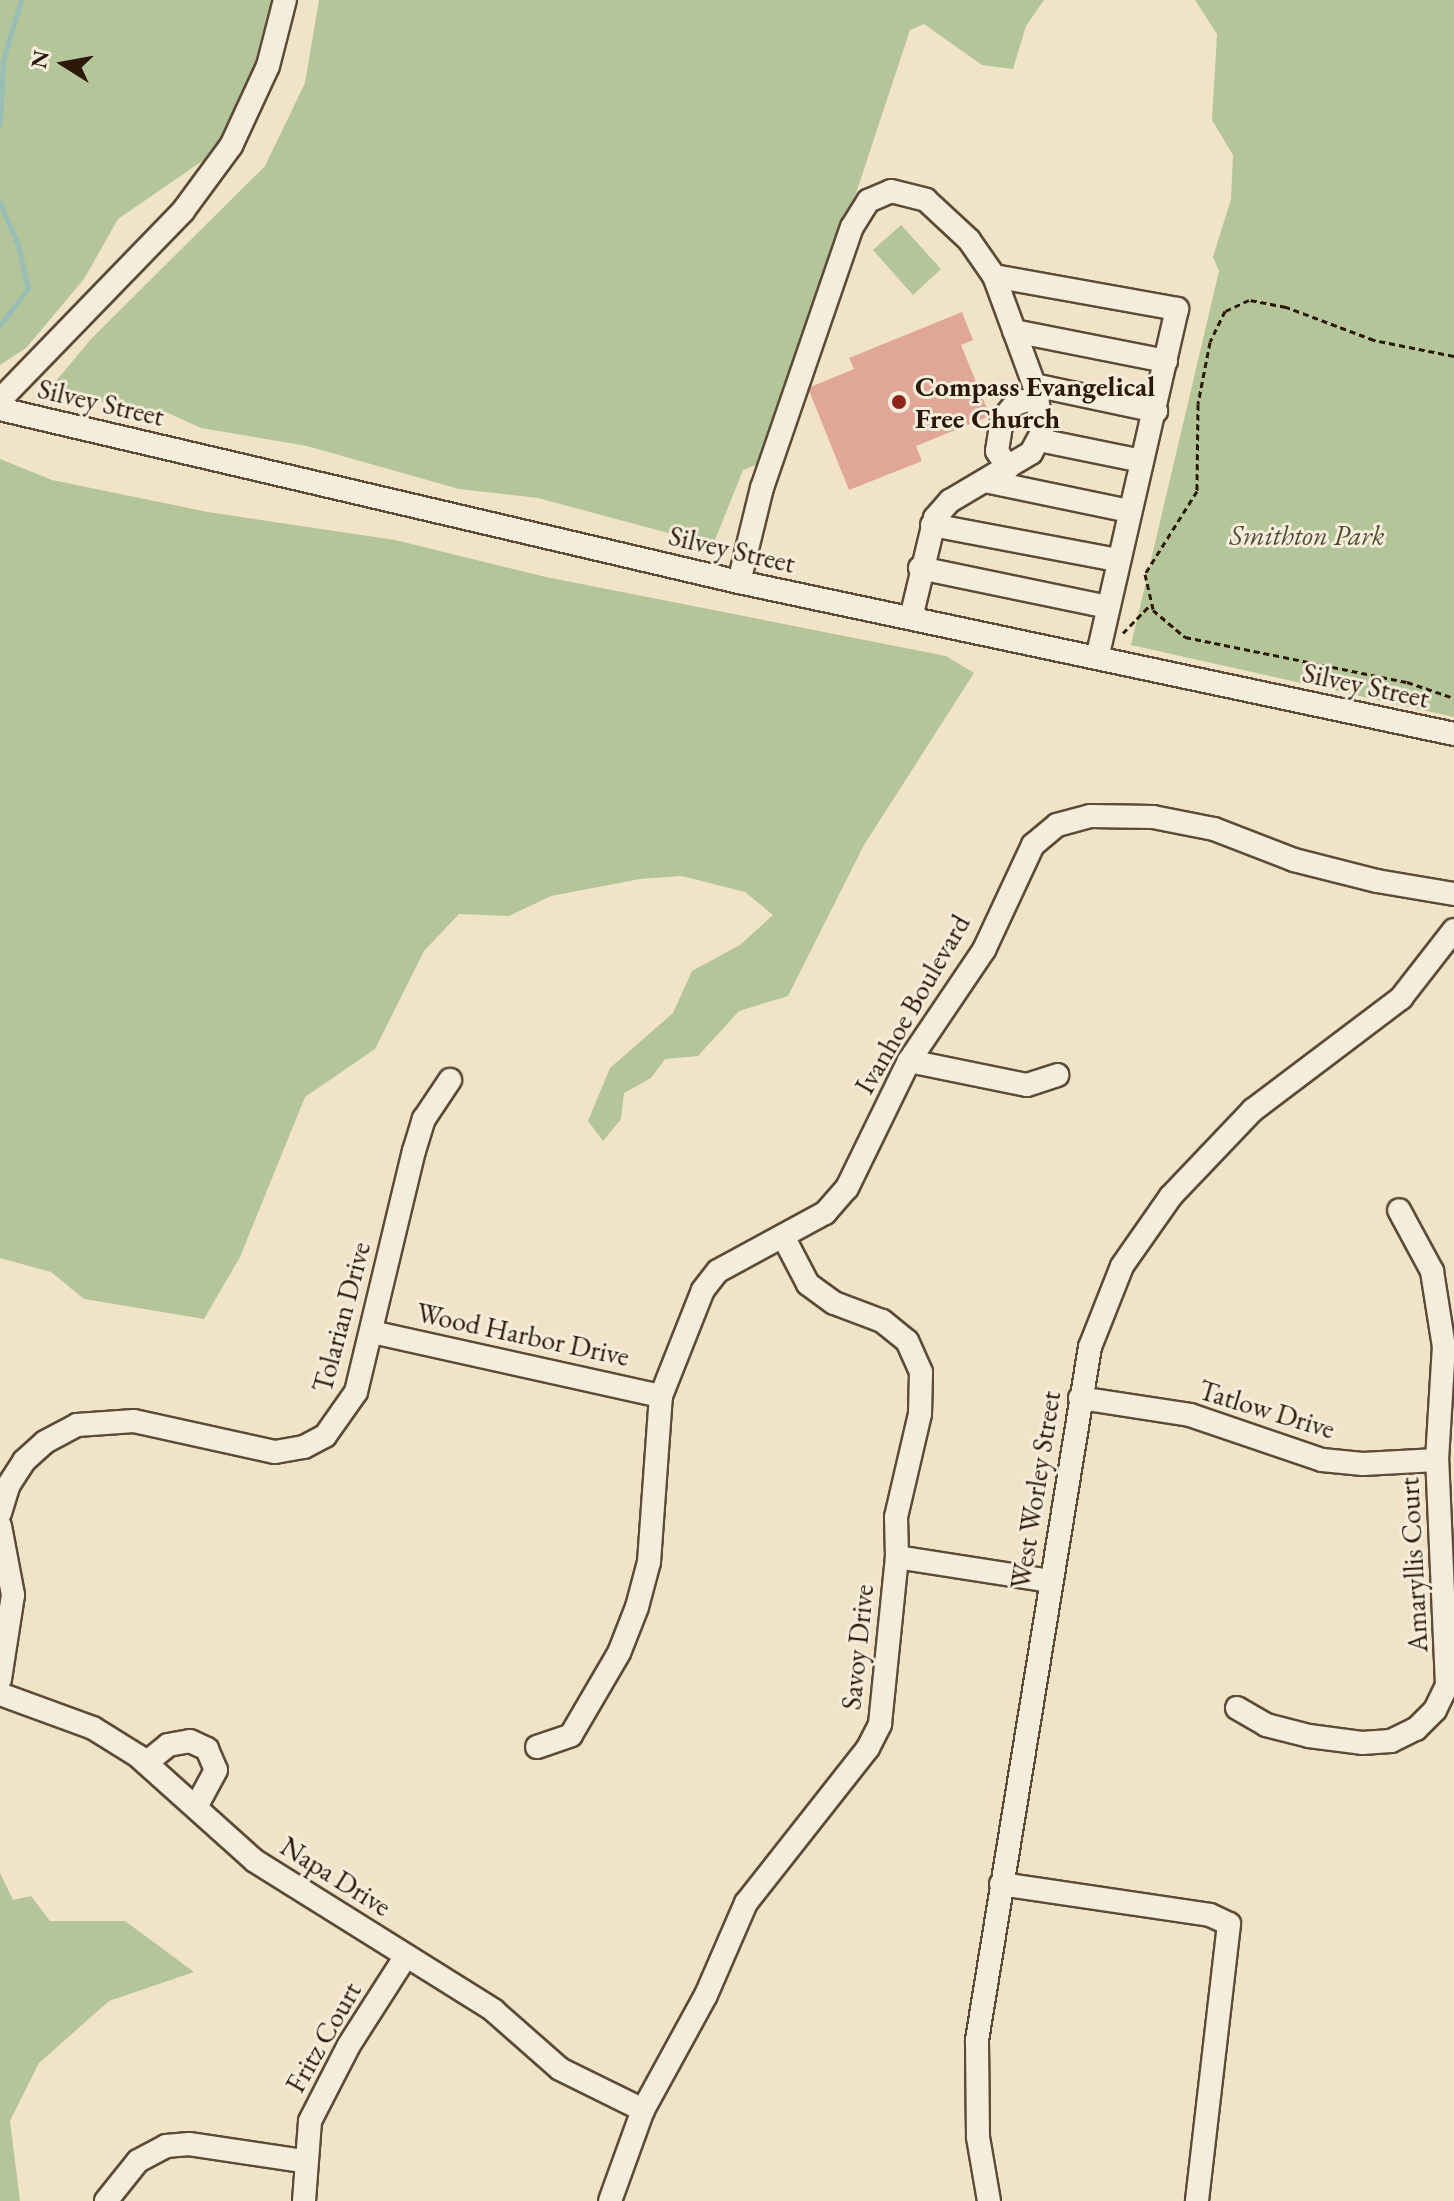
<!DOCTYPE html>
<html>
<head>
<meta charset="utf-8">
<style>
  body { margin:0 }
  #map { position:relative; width:1454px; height:2201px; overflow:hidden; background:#f0e3c7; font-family:"EB Garamond",serif }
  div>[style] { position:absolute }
  .green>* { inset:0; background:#b4c59a }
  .stream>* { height:5px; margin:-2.5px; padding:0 2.5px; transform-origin:2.5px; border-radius:2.5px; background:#9abeb6 }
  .building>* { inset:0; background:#e0a797 }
  .path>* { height:3px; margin-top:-1.5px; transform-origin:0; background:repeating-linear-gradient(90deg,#2b1806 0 6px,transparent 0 10px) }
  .roads { filter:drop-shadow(2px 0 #5c4b36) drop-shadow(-2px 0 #5c4b36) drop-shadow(0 2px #5c4b36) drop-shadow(0 -2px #5c4b36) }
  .minor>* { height:22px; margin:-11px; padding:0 11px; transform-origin:11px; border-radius:11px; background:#f5eddb }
  .dots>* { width:22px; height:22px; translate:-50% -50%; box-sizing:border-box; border:4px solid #f5eddb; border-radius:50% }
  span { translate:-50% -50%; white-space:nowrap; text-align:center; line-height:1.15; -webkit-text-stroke:6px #f5eddb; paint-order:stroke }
  .poi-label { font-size:28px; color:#2b1806; font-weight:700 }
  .left { translate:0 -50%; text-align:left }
  .street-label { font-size:28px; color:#2b1806 }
  .park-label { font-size:28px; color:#544c32; font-style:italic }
  .north { position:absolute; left:24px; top:24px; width:80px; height:80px; -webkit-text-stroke:6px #f5eddb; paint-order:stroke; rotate:281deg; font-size:22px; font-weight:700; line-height:32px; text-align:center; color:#2b1806 }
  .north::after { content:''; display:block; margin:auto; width:28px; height:36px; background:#2b1806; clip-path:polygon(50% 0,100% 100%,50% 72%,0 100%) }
</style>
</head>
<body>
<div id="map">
  <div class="green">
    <i style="clip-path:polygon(0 0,274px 0,245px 107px,211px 155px,118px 219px,84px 279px,26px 348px,0 365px)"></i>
    <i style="clip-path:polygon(319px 0,1044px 0,1026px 26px,1013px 69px,982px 65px,924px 24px,910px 30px,829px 275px,826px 340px,794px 384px,772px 459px,743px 470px,713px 545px,538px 498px,459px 489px,307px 446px,201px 428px,166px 412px,46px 393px,91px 339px,265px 166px,305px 83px)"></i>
    <i style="clip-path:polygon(1195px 0,1454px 0,1454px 717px,1131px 645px,1219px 271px,1213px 257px,1231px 199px,1233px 155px,1212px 120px,1217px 34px)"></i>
    <i style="clip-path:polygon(901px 225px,941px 269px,913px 295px,873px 250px)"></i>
    <i style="clip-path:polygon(0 459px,52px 480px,208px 512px,395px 540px,546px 577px,946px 656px,974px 673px,864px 845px,788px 996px,739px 1011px,698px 1056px,665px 1059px,651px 1078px,624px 1093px,621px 1119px,603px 1141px,588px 1121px,610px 1068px,673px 1013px,692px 971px,740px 945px,773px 915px,745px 892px,682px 876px,640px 879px,551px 896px,509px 916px,459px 914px,424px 951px,375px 1049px,305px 1097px,240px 1257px,204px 1319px,84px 1299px,51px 1272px,0 1258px)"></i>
    <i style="clip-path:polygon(0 1873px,13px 1900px,31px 1896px,50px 1921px,125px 1921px,194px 1972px,109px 2001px,39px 2063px,10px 2121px,20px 2201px,0 2201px)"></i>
  </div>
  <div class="stream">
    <i style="left:0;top:124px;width:64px;rotate:-87.3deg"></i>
    <i style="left:3px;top:60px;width:63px;rotate:-73.3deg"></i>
    <i style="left:0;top:203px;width:46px;rotate:66.8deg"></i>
    <i style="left:18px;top:245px;width:44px;rotate:76.9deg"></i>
    <i style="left:28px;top:288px;width:46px;rotate:127.1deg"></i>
  </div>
  <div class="building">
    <i style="clip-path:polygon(962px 312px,973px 340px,961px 345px,990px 416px,916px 446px,922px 461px,849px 490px,808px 388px,854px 369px,849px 358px)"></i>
  </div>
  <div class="path">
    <i style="left:1454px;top:356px;width:82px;rotate:-168.7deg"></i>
    <i style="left:1374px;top:340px;width:94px;rotate:-159.4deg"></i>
    <i style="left:1286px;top:307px;width:38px;rotate:-169deg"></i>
    <i style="left:1249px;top:300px;width:26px;rotate:155deg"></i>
    <i style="left:1225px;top:311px;width:34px;rotate:116deg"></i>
    <i style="left:1210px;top:342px;width:63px;rotate:101deg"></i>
    <i style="left:1198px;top:404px;width:87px;rotate:90.7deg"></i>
    <i style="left:1197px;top:491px;width:98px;rotate:122.1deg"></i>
    <i style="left:1145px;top:574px;width:37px;rotate:77deg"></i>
    <i style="left:1153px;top:610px;width:42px;rotate:40.2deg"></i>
    <i style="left:1185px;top:637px;width:227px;rotate:11.5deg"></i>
    <i style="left:1407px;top:682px;width:50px;rotate:18.8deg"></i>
    <i style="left:1123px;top:633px;width:40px;rotate:-46deg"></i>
  </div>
  <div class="roads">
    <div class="minor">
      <i style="left:1014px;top:331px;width:155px;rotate:11.2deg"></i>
      <i style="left:1034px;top:385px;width:125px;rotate:12deg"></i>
      <i style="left:0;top:400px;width:263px;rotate:-45.9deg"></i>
      <i style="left:183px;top:211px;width:81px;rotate:-53.6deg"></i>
      <i style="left:231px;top:146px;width:88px;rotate:-65.2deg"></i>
      <i style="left:268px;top:66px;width:68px;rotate:-75.6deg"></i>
      <i style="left:0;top:409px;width:759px;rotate:13.18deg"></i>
      <i style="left:739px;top:582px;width:731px;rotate:12deg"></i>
      <i style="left:1039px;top:440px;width:105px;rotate:11.5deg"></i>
      <i style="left:1008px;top:468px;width:20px;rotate:-123deg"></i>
      <i style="left:997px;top:451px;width:31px;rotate:-81deg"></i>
      <i style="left:1002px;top:420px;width:21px;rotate:-51deg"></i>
      <i style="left:1015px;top:404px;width:24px;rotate:-17deg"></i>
      <i style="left:985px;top:481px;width:146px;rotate:11.8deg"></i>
      <i style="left:932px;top:525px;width:189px;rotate:10.7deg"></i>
      <i style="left:920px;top:568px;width:192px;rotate:11.7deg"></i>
      <i style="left:739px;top:582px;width:97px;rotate:-76.3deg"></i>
      <i style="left:762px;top:488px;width:276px;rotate:-71deg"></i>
      <i style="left:852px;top:227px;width:31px;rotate:-58deg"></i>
      <i style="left:868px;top:201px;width:25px;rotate:-23deg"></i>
      <i style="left:891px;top:191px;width:36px;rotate:14deg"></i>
      <i style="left:926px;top:200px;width:59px;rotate:42.9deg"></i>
      <i style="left:969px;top:240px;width:44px;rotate:55.2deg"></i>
      <i style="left:911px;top:618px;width:103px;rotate:-76.5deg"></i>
      <i style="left:935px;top:518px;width:23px;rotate:-49deg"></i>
      <i style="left:950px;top:501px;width:94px;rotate:-30.7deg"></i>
      <i style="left:1031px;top:453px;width:24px;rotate:-62deg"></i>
      <i style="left:1042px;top:432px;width:42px;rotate:-98.1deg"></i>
      <i style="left:1036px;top:390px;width:121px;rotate:-110.2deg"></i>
      <i style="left:994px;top:276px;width:186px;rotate:10.2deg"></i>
      <i style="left:1177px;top:309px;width:357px;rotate:102.9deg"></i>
      <i style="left:909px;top:1061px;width:120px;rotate:11.5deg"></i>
      <i style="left:1027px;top:1085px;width:32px;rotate:-18deg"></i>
      <i style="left:372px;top:1332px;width:296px;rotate:12.5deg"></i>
      <i style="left:1080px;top:1398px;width:111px;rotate:8.8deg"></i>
      <i style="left:1190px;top:1415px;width:139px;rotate:18.8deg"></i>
      <i style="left:1322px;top:1460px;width:41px;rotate:5.6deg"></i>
      <i style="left:1363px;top:1464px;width:74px;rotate:-3.1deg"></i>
      <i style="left:0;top:1513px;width:28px;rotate:-73deg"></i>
      <i style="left:8px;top:1486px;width:30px;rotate:-57deg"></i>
      <i style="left:24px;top:1461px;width:28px;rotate:-42deg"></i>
      <i style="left:45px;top:1442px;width:36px;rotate:-28deg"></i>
      <i style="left:77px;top:1425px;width:57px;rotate:-4deg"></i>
      <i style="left:134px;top:1421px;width:144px;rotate:12.4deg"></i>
      <i style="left:275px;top:1452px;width:29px;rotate:-10deg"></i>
      <i style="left:304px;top:1447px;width:24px;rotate:-28deg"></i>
      <i style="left:325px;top:1436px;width:54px;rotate:-54.8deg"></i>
      <i style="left:356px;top:1392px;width:248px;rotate:-76.5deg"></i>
      <i style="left:414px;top:1151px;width:34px;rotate:-73deg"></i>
      <i style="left:424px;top:1119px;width:47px;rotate:-56.3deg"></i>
      <i style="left:0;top:1526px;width:70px;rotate:79.3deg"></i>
      <i style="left:13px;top:1595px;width:85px;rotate:98.8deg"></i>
      <i style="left:897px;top:1557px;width:155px;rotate:8.9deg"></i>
      <i style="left:0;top:1694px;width:99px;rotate:20.1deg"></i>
      <i style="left:93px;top:1728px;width:53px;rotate:31.9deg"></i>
      <i style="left:138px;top:1756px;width:157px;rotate:41.9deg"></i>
      <i style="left:255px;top:1861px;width:281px;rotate:32deg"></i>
      <i style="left:493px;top:2010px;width:89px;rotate:41.4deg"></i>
      <i style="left:560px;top:2069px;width:93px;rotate:26.3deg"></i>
      <i style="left:1237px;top:1708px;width:34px;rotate:30deg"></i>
      <i style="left:1266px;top:1725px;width:44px;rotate:14.3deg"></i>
      <i style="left:1309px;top:1736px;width:53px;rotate:7.5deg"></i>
      <i style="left:1362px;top:1743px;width:29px;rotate:-4deg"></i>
      <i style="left:1391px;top:1741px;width:28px;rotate:-26deg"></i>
      <i style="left:1416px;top:1729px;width:27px;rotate:-45deg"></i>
      <i style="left:1435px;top:1710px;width:28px;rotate:-64deg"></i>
      <i style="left:1447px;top:1685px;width:225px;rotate:-92.5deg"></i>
      <i style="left:1437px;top:1460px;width:113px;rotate:-86.5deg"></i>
      <i style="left:1444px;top:1347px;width:77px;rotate:-99deg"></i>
      <i style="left:1432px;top:1271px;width:69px;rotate:-118.4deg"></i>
      <i style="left:537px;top:1747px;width:36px;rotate:-19deg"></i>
      <i style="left:571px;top:1735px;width:95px;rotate:-59.7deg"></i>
      <i style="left:619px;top:1653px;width:49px;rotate:-68.6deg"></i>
      <i style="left:637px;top:1607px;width:47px;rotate:-75.1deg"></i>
      <i style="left:649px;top:1562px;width:166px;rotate:-85.9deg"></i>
      <i style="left:661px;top:1396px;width:114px;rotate:-68.4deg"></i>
      <i style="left:703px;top:1290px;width:24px;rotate:-52deg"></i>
      <i style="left:718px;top:1271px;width:122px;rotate:-28.5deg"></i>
      <i style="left:825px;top:1213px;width:33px;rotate:-49deg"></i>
      <i style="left:847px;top:1188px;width:141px;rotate:-64deg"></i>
      <i style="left:909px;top:1061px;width:134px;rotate:-56deg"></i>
      <i style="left:984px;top:950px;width:116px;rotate:-65deg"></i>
      <i style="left:1033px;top:845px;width:31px;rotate:-40deg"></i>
      <i style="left:1057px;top:825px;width:34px;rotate:-15deg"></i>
      <i style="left:1090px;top:816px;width:63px;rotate:0.9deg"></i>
      <i style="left:1153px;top:817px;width:62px;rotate:11.1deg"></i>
      <i style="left:1214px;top:829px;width:86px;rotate:21.2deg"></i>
      <i style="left:1294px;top:860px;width:86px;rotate:14.2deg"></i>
      <i style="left:1377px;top:881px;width:78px;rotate:9.6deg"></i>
      <i style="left:146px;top:1763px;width:28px;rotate:-39deg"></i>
      <i style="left:168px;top:1745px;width:22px;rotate:-10deg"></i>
      <i style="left:190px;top:1741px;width:19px;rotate:25deg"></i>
      <i style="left:207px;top:1749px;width:23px;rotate:67deg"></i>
      <i style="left:216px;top:1770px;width:42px;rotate:118.4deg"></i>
      <i style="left:1001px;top:1884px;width:211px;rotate:8.4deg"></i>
      <i style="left:1210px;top:1915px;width:21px;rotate:25deg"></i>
      <i style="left:1229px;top:1924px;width:279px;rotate:96.6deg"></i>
      <i style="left:106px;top:2201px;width:51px;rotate:-51.3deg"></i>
      <i style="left:138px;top:2161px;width:32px;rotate:-28deg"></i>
      <i style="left:166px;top:2146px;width:23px;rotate:-5deg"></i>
      <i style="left:189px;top:2144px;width:115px;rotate:8.5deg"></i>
      <i style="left:304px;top:2201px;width:80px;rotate:-85.7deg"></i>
      <i style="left:310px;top:2121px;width:85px;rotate:-62.8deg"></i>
      <i style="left:349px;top:2045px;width:106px;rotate:-57.4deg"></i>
      <i style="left:610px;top:2201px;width:97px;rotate:-70.1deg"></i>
      <i style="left:643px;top:2110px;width:131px;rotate:-61.3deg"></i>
      <i style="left:706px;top:1995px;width:100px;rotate:-66.5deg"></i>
      <i style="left:746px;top:1903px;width:197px;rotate:-51.8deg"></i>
      <i style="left:868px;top:1748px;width:27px;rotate:-63deg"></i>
      <i style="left:880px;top:1724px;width:168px;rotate:-84.2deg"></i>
      <i style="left:897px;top:1557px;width:40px;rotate:-91.4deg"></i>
      <i style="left:896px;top:1517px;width:106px;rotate:-76.9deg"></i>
      <i style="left:920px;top:1414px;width:42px;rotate:-88.6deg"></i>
      <i style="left:921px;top:1372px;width:34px;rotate:-114deg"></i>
      <i style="left:907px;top:1341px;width:32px;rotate:-141deg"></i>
      <i style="left:882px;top:1321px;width:51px;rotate:-159.4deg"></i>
      <i style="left:834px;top:1303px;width:32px;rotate:-144deg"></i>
      <i style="left:808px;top:1284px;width:52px;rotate:-117.6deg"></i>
      <i style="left:989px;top:2201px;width:65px;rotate:-99.8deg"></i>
      <i style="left:978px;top:2137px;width:97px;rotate:-90.6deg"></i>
      <i style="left:977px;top:2040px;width:702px;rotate:-80.74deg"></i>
      <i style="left:1090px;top:1347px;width:87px;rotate:-68.4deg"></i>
      <i style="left:1122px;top:1266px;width:85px;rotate:-55deg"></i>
      <i style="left:1171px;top:1196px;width:119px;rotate:-46.4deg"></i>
      <i style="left:1253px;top:1110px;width:186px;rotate:-37.1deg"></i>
      <i style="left:1401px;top:998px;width:86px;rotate:-52.1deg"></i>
    </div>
  </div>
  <div class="dots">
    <i style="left:899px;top:402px;background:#8f2418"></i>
  </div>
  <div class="poi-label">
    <span class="left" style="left:915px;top:402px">Compass Evangelical<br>Free Church</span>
  </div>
  <div class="street-label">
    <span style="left:101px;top:402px;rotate:13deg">Silvey Street</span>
    <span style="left:732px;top:549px;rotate:13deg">Silvey Street</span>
    <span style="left:1366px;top:685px;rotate:12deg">Silvey Street</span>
    <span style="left:912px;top:1004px;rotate:-60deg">Ivanhoe Boulevard</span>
    <span style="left:341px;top:1317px;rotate:-75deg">Tolarian Drive</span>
    <span style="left:523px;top:1334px;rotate:12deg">Wood Harbor Drive</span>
    <span style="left:1267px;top:1409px;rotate:17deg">Tatlow Drive</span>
    <span style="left:1035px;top:1490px;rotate:-81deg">West Worley Street</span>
    <span style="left:1413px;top:1565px;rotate:-93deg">Amaryllis Court</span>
    <span style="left:857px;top:1647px;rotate:-84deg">Savoy Drive</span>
    <span style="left:336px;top:1876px;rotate:32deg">Napa Drive</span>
    <span style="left:323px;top:2037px;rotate:-60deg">Fritz Court</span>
  </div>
  <div class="park-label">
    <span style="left:1307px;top:535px">Smithton Park</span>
  </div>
  <div class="north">N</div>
</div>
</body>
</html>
